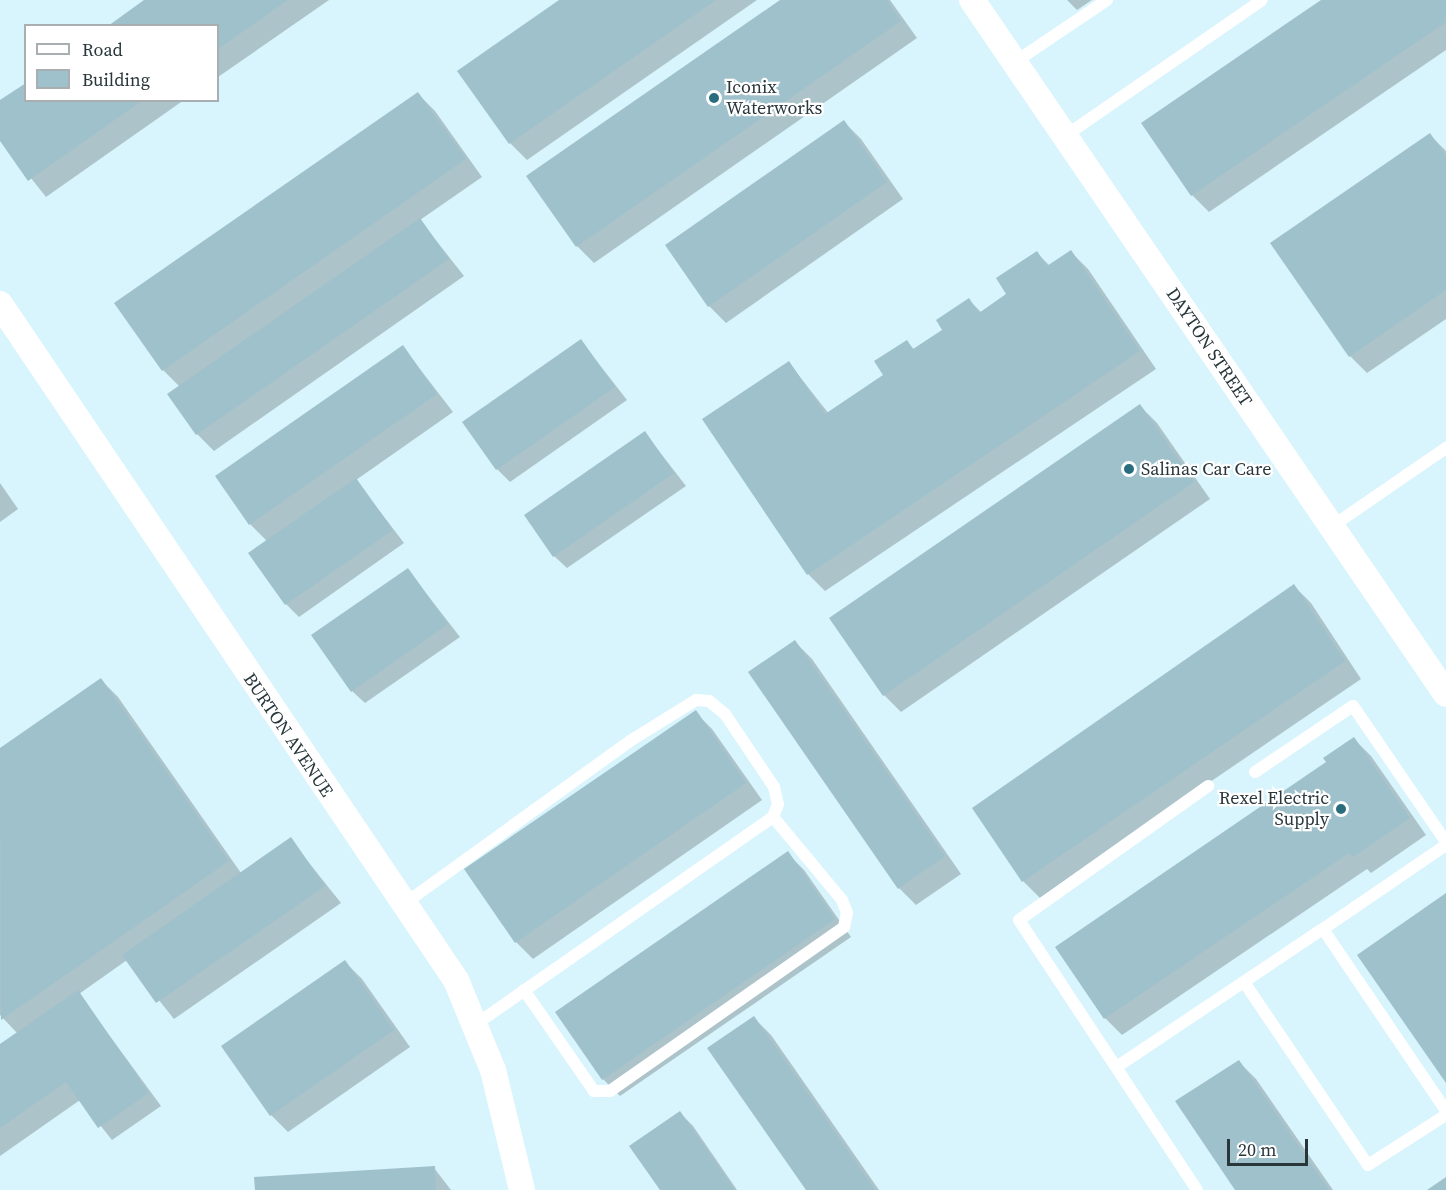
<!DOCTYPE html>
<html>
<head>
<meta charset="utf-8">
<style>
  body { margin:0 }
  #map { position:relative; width:1446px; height:1190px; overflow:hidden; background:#d8f4fc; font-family:"Source Serif 4",serif }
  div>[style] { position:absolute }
  .shadow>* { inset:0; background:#0003 }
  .building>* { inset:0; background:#9fc1cb }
  .service>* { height:12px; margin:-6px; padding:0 6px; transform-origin:6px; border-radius:6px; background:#fff }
  .minor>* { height:26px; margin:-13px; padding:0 13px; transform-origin:13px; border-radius:13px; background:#fff }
  .dots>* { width:16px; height:16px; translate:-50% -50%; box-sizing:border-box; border:3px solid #fff; border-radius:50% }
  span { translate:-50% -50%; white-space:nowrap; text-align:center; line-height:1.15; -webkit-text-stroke:4.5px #fff; paint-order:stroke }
  .poi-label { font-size:18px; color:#29373b }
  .left { translate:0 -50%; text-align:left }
  .right { translate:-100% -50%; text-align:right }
  .street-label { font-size:18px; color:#29373b }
  .legend { position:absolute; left:24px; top:24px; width:195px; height:78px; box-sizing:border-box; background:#fff; border:2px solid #a9afb1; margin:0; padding:8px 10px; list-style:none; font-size:18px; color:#29373b }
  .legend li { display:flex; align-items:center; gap:12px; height:30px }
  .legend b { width:30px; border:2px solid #a9afb1 }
  .scale { position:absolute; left:1227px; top:1139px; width:81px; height:27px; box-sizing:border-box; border:3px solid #29373b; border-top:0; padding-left:8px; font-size:18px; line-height:21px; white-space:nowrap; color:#29373b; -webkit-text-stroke:4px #fff; paint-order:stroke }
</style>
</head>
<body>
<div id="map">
  <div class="shadow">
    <i style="clip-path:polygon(147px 0,329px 0,218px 77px,218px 26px)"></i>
    <i style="clip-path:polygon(562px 0,757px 0,527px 160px,510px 143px)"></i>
    <i style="clip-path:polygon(783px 0,890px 0,917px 38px,594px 263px,577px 246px)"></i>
    <i style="clip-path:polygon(1067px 0,1092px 0,1077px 10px)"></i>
    <i style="clip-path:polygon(1324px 0,1446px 0,1446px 50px,1209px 212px,1192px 195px,1143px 124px)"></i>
    <i style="clip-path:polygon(418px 94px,435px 111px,482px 177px,420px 220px,464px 276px,214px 451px,197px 434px,180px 387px,163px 370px)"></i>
    <i style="clip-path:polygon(26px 100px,184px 100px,46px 197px,0 139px,0 102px)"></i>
    <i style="clip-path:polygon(844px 122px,861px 139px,903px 199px,726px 323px,709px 306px)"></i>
    <i style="clip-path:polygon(1430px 135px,1446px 151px,1446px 319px,1367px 373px,1350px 356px)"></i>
    <i style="clip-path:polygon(1071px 252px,1088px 269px,1156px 369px,825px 591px,808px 574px,704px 419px,789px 363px,829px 414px,885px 376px,906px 342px,915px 350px,944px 330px,969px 300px,981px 312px,1008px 294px,1037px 253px,1050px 266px)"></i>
    <i style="clip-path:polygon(581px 341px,627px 400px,510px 482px,497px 469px)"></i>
    <i style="clip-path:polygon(403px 347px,453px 412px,356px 480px,404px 543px,299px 617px,286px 604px,267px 541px,250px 524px)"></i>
    <i style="clip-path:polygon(1140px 406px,1157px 423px,1210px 499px,901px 712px,884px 695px)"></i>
    <i style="clip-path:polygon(645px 433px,686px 486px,567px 568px,554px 556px)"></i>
    <i style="clip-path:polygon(0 483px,18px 509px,0 522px)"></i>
    <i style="clip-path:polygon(408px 570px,460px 637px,365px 703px,352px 691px)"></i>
    <i style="clip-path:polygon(1294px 586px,1311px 603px,1361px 679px,1040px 898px,1023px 881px)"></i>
    <i style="clip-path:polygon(795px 642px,812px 659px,961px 874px,916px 905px,899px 888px)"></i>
    <i style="clip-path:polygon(101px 680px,118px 697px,241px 873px,290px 839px,341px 903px,174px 1019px,127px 960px,79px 994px,161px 1106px,112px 1140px,80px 1100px,0 1156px,0 1046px,18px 1034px,0 1015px,0 750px)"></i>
    <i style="clip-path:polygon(695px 712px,712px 729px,762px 800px,533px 959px,516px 942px)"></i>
    <i style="clip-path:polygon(1354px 739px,1371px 756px,1426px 835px,1371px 873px,1367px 869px,1122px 1035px,1105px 1018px,1328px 763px)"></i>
    <i style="clip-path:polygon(787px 853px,804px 870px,851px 937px,620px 1096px,603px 1079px)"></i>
    <i style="clip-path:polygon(345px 962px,362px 979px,410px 1047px,288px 1132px,271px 1115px)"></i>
    <i style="clip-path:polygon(754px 1018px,771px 1035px,879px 1190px,808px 1190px)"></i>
    <i style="clip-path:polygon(1239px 1062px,1256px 1079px,1333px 1190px,1236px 1190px)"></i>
    <i style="clip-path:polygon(680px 1113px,693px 1126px,737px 1190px,662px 1190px)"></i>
    <i style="clip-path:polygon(434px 1168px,451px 1190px,256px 1190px)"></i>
  </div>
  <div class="building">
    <i style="clip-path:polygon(144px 0,288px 0,218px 49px,218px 26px,108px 26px)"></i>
    <i style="clip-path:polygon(559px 0,716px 0,509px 144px,457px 71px)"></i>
    <i style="clip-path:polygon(780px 0,887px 0,901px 21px,576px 247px,526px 176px)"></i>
    <i style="clip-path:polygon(1321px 0,1446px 0,1446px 22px,1191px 196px,1141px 123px)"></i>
    <i style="clip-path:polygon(26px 83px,26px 100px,143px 100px,28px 181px,0 141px,0 100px)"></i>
    <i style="clip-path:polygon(418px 92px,466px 159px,162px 371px,114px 303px)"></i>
    <i style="clip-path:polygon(844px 120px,887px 182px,708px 307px,665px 245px)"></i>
    <i style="clip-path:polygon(1430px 133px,1446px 156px,1446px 290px,1349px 357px,1270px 243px)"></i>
    <i style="clip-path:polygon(420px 218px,449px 259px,196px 435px,167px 394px)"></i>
    <i style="clip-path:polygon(1071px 250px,1140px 351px,807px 575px,702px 419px,789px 361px,825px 414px,883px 375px,874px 361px,907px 340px,913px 349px,942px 330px,936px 320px,969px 298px,979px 313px,1006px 294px,996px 278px,1037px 251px,1047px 266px)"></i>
    <i style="clip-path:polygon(581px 339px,615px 387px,496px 470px,462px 422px)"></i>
    <i style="clip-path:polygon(403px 345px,437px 394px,249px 525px,215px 476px)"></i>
    <i style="clip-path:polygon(1140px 404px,1194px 482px,883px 696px,829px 618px)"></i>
    <i style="clip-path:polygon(645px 431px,674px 473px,553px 557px,524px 515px)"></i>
    <i style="clip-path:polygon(356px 478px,393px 530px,285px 605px,248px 553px)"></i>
    <i style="clip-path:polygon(408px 568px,448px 624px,351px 692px,311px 635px)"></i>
    <i style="clip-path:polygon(1294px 584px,1345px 661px,1022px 882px,972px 808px)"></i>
    <i style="clip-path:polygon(795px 640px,945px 856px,898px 889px,748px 672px)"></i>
    <i style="clip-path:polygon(101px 678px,229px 861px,1px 1020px,0 748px)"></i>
    <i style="clip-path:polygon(696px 710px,746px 783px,515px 943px,464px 869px)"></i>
    <i style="clip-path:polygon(1354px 737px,1410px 818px,1353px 857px,1349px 853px,1104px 1019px,1055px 947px,1326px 762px,1323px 758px)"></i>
    <i style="clip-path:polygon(291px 837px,325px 886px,156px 1003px,122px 955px)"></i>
    <i style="clip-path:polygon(788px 851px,835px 919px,602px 1080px,555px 1012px)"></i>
    <i style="clip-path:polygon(1446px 893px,1446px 1083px,1357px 955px)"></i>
    <i style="clip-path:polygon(345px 960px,394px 1030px,270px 1116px,221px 1046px)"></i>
    <i style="clip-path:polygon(78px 990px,149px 1093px,98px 1128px,66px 1082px,0 1128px,0 1044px)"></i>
    <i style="clip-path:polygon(754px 1016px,875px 1190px,806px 1190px,707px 1048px)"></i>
    <i style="clip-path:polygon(1239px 1060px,1329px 1190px,1235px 1190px,1175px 1101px)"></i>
    <i style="clip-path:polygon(680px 1111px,735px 1190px,660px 1190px,629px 1146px)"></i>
    <i style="clip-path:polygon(435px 1166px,436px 1190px,255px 1190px,254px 1177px)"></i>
    <i style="clip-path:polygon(1446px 1177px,1446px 1190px,1427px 1190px)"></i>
  </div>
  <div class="service">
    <i style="left:1015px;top:62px;width:111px;rotate:-34deg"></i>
    <i style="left:1065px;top:136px;width:239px;rotate:-34.6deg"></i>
    <i style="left:1331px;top:527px;width:140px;rotate:-34.5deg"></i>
    <i style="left:1255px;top:772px;width:118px;rotate:-34deg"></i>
    <i style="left:1353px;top:706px;width:165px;rotate:55.6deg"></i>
    <i style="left:404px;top:904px;width:279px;rotate:-35.8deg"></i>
    <i style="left:630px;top:741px;width:78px;rotate:-31.8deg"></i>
    <i style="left:696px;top:700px;width:13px;rotate:4deg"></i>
    <i style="left:709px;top:701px;width:21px;rotate:39deg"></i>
    <i style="left:725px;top:714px;width:88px;rotate:56.1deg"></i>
    <i style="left:774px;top:787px;width:17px;rotate:77deg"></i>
    <i style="left:778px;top:804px;width:14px;rotate:111deg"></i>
    <i style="left:773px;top:817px;width:362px;rotate:145.1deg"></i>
    <i style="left:1323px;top:929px;width:149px;rotate:-34.3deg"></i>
    <i style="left:1244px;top:982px;width:221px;rotate:55.9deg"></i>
    <i style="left:1368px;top:1165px;width:93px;rotate:-32.7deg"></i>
    <i style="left:524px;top:990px;width:123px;rotate:55.3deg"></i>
    <i style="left:594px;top:1091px;width:16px"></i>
    <i style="left:610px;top:1091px;width:286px;rotate:-35deg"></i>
    <i style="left:844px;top:927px;width:14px;rotate:-78deg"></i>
    <i style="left:847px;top:913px;width:14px;rotate:-111deg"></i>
    <i style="left:842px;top:900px;width:108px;rotate:-129.7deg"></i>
    <i style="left:1118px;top:1066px;width:247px;rotate:-33.8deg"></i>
    <i style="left:1323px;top:929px;width:220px;rotate:55.9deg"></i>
    <i style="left:1197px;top:1190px;width:323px;rotate:-123.4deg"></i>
    <i style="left:1019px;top:920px;width:232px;rotate:-35.3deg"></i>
  </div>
  <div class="minor">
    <i style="left:972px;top:0;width:840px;rotate:55.67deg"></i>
    <i style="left:0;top:304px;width:815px;rotate:56deg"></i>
    <i style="left:456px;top:980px;width:97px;rotate:67.7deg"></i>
    <i style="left:493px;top:1070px;width:123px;rotate:76.4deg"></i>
  </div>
  <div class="dots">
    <i style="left:714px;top:98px;background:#2a6d7f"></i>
    <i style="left:1129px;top:469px;background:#2a6d7f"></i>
    <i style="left:1341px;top:809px;background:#2a6d7f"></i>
  </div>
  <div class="poi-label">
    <span class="left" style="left:726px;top:98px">Iconix<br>Waterworks</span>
    <span class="left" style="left:1141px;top:469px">Salinas Car Care</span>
    <span class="right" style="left:1329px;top:809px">Rexel Electric<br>Supply</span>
  </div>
  <div class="street-label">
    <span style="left:1209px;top:347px;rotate:56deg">DAYTON STREET</span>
    <span style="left:288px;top:735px;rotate:56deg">BURTON AVENUE</span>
  </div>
  <ul class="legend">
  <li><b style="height:8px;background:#fff"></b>Road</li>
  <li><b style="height:16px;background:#9fc1cb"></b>Building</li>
  </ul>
  <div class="scale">20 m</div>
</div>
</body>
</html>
